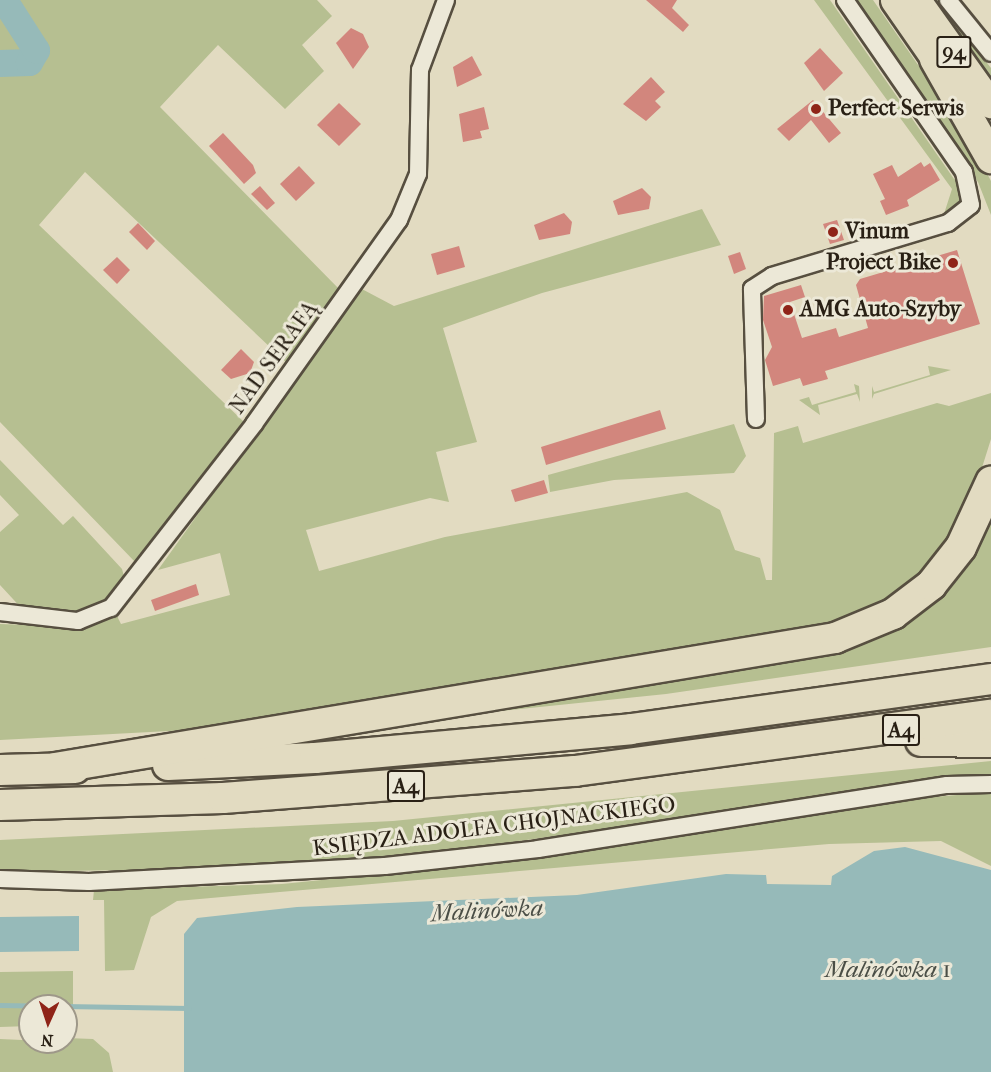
<!DOCTYPE html>
<html>
<head>
<meta charset="utf-8">
<style>
  body { margin:0 }
  #map { position:relative; width:991px; height:1072px; overflow:hidden; background:#e2dbc1; font-family:"IM FELL French Canon",serif }
  div>[style] { position:absolute }
  .green>* { inset:0; background:#b6bf91 }
  .water>* { inset:0; background:#96bab9 }
  .stream>* { height:4.5px; margin:-2.25px; padding:0 2.25px; transform-origin:2.25px; border-radius:2.25px; background:#96bab9 }
  .river>* { height:27px; margin:-13.5px; padding:0 13.5px; transform-origin:13.5px; border-radius:13.5px; background:#96bab9 }
  .building>* { inset:0; background:#d2867d }
  .roads { filter:drop-shadow(2px 0 #574f40) drop-shadow(-2px 0 #574f40) drop-shadow(0 2px #574f40) drop-shadow(0 -2px #574f40) }
  .minor>* { height:16px; margin:-8px; padding:0 8px; transform-origin:8px; border-radius:8px; background:#ece8d7 }
  .primary>* { height:27px; margin:-13.5px; padding:0 13.5px; transform-origin:13.5px; border-radius:13.5px; background:#e2dbc1 }
  .motorway>* { height:30px; margin:-15px; padding:0 15px; transform-origin:15px; border-radius:15px; background:#e2dbc1 }
  .dots>* { width:16px; height:16px; translate:-50% -50%; box-sizing:border-box; border:3px solid #ece8d7; border-radius:50% }
  span { translate:-50% -50%; white-space:nowrap; text-align:center; line-height:1.15; -webkit-text-stroke:6px #ece8d7; paint-order:stroke }
  .shield-label span { padding:2px 4px; background:#ece8d7; border:2px solid; border-radius:4px; -webkit-text-stroke-width:0 }
  .shield-label { font-size:21px; color:#292015; font-weight:700 }
  .poi-label { font-size:22px; color:#292015; font-weight:700 }
  .left { translate:0 -50%; text-align:left }
  .right { translate:-100% -50%; text-align:right }
  .street-label { font-size:22px; color:#292015 }
  .water-label { font-size:24px; color:#4a4e46; font-style:italic }
  .north { position:absolute; left:18px; top:994px; width:60px; height:60px; box-sizing:border-box; background:#ece8d7; border:2px solid #9e9889; border-radius:50%; rotate:183deg; font-size:16px; font-weight:700; line-height:24px; text-align:center; color:#292015 }
  .north::after { content:''; display:block; margin:auto; width:21px; height:27px; background:#8f2418; clip-path:polygon(50% 0,100% 100%,50% 72%,0 100%) }
</style>
</head>
<body>
<div id="map">
  <div class="green">
    <i style="clip-path:polygon(0 0,317px 0,332px 16px,302px 45px,324px 71px,285px 109px,218px 45px,160px 107px,340px 290px,290px 366px,85px 172px,39px 225px,245px 423px,137px 564px,0 422px)"></i>
    <i style="clip-path:polygon(814px 0,830px 0,954px 179px,960px 177px,962px 202px,943px 217px,952px 189px)"></i>
    <i style="clip-path:polygon(852px 0,873px 0,968px 137px,991px 181px,991px 215px,978px 182px)"></i>
    <i style="clip-path:polygon(930px 0,937px 0,991px 68px,991px 81px)"></i>
    <i style="clip-path:polygon(702px 209px,721px 245px,542px 293px,443px 328px,477px 442px,436px 452px,449px 502px,430px 498px,306px 530px,319px 571px,445px 537px,687px 492px,720px 510px,735px 550px,760px 558px,766px 580px,772px 580px,774px 433px,798px 426px,803px 443px,937px 403px,949px 406px,991px 393px,991px 439px,963px 528px,904px 596px,847px 626px,506px 681px,188px 730px,0 740px,0 624px,89px 627px,116px 614px,121px 624px,230px 595px,220px 553px,158px 570px,360px 288px,394px 306px)"></i>
    <i style="clip-path:polygon(928px 366px,951px 370px,874px 394px,872px 399px,872px 386px,874px 392px,930px 375px)"></i>
    <i style="clip-path:polygon(854px 384px,859px 386px,860px 402px,857px 394px,818px 405px,820px 415px,799px 400px,809px 397px,812px 405px,856px 392px)"></i>
    <i style="clip-path:polygon(734px 424px,746px 456px,734px 473px,614px 480px,550px 492px,548px 475px)"></i>
    <i style="clip-path:polygon(0 460px,63px 525px,73px 516px,122px 569px,125px 580px,90px 616px,25px 612px,0 585px,0 532px,19px 515px,0 495px)"></i>
    <i style="clip-path:polygon(991px 512px,991px 647px,666px 694px,432px 718px,848px 645px)"></i>
    <i style="clip-path:polygon(991px 761px,991px 777px,475px 847px,263px 868px,0 872px,0 840px,393px 821px)"></i>
    <i style="clip-path:polygon(991px 792px,991px 866px,941px 841px,829px 844px,177px 901px,151px 917px,134px 970px,105px 971px,104px 900px,93px 900px,94px 890px,282px 884px,451px 867px,900px 800px)"></i>
    <i style="clip-path:polygon(73px 971px,73px 1020px,66px 1022px,66px 1006px,30px 1006px,30px 1026px,0 1027px,0 972px)"></i>
    <i style="clip-path:polygon(66px 1038px,93px 1039px,109px 1053px,113px 1072px,0 1072px,0 1039px,66px 1042px)"></i>
  </div>
  <div class="water">
    <i style="clip-path:polygon(905px 847px,991px 870px,991px 1072px,184px 1072px,184px 934px,197px 918px,297px 907px,577px 895px,726px 874px,766px 875px,767px 884px,831px 885px,832px 876px,874px 851px)"></i>
    <i style="clip-path:polygon(79px 916px,79px 951px,0 952px,0 917px)"></i>
  </div>
  <div class="stream">
    <i style="left:0;top:1005px;width:189px;rotate:0.9deg"></i>
  </div>
  <div class="river">
    <i style="left:0;top:63px;width:29px;rotate:-2deg"></i>
    <i style="left:29px;top:62px;width:14px;rotate:-60deg"></i>
    <i style="left:36px;top:50px;width:59px;rotate:-122.6deg"></i>
  </div>
  <div class="building">
    <i style="clip-path:polygon(646px 0,677px 0,672px 8px,689px 25px,683px 32px)"></i>
    <i style="clip-path:polygon(351px 28px,363px 34px,369px 47px,353px 69px,336px 43px)"></i>
    <i style="clip-path:polygon(820px 48px,843px 73px,824px 91px,804px 63px)"></i>
    <i style="clip-path:polygon(472px 56px,482px 75px,457px 87px,453px 67px)"></i>
    <i style="clip-path:polygon(651px 77px,665px 92px,655px 101px,661px 107px,646px 121px,623px 104px)"></i>
    <i style="clip-path:polygon(813px 100px,841px 133px,829px 143px,811px 120px,789px 141px,777px 129px)"></i>
    <i style="clip-path:polygon(339px 103px,361px 124px,339px 146px,317px 125px)"></i>
    <i style="clip-path:polygon(484px 107px,489px 129px,480px 131px,482px 138px,463px 142px,459px 114px)"></i>
    <i style="clip-path:polygon(223px 133px,253px 165px,256px 173px,244px 184px,209px 146px)"></i>
    <i style="clip-path:polygon(921px 162px,924px 167px,930px 163px,940px 180px,907px 200px,909px 206px,886px 215px,880px 201px,885px 199px,873px 174px,892px 165px,898px 177px)"></i>
    <i style="clip-path:polygon(299px 166px,315px 183px,296px 201px,280px 184px)"></i>
    <i style="clip-path:polygon(260px 186px,275px 203px,267px 210px,251px 194px)"></i>
    <i style="clip-path:polygon(642px 188px,651px 197px,649px 209px,618px 215px,613px 201px)"></i>
    <i style="clip-path:polygon(564px 213px,572px 222px,570px 234px,539px 240px,534px 225px)"></i>
    <i style="clip-path:polygon(837px 220px,844px 240px,830px 244px,823px 224px)"></i>
    <i style="clip-path:polygon(138px 223px,155px 241px,147px 250px,129px 232px)"></i>
    <i style="clip-path:polygon(459px 246px,465px 267px,437px 275px,431px 254px)"></i>
    <i style="clip-path:polygon(957px 250px,980px 324px,825px 371px,828px 379px,803px 386px,800px 378px,773px 386px,765px 360px,772px 347px,763px 320px,764px 296px,801px 285px,805px 297px,790px 302px,802px 338px,836px 328px,839px 337px,868px 328px,856px 285px,860px 279px)"></i>
    <i style="clip-path:polygon(740px 252px,746px 269px,734px 274px,728px 256px)"></i>
    <i style="clip-path:polygon(117px 257px,130px 270px,117px 284px,103px 270px)"></i>
    <i style="clip-path:polygon(241px 349px,254px 362px,250px 373px,231px 379px,221px 370px)"></i>
    <i style="clip-path:polygon(660px 410px,666px 429px,546px 465px,541px 447px)"></i>
    <i style="clip-path:polygon(544px 480px,548px 493px,515px 502px,511px 490px)"></i>
    <i style="clip-path:polygon(196px 584px,199px 595px,155px 611px,151px 600px)"></i>
  </div>
  <div class="roads">
    <div class="minor">
      <i style="left:948px;top:0;width:68px;rotate:50.9deg"></i>
      <i style="left:756px;top:419px;width:130px;rotate:-91.8deg"></i>
      <i style="left:752px;top:289px;width:24px;rotate:-33deg"></i>
      <i style="left:772px;top:276px;width:184px;rotate:-16.8deg"></i>
      <i style="left:948px;top:223px;width:29px;rotate:-38deg"></i>
      <i style="left:971px;top:205px;width:34px;rotate:-102deg"></i>
      <i style="left:964px;top:172px;width:209px;rotate:-124.7deg"></i>
      <i style="left:0;top:612px;width:79px;rotate:6.6deg"></i>
      <i style="left:78px;top:621px;width:35px;rotate:-22deg"></i>
      <i style="left:111px;top:608px;width:233px;rotate:-52.1deg"></i>
      <i style="left:254px;top:424px;width:250px;rotate:-54.6deg"></i>
      <i style="left:399px;top:220px;width:50px;rotate:-67.6deg"></i>
      <i style="left:418px;top:174px;width:104px;rotate:-88.9deg"></i>
      <i style="left:420px;top:70px;width:75px;rotate:-69.6deg"></i>
      <i style="left:0;top:879px;width:89px;rotate:1.9deg"></i>
      <i style="left:89px;top:882px;width:296px;rotate:-3.1deg"></i>
      <i style="left:385px;top:866px;width:154px;rotate:-6.3deg"></i>
      <i style="left:538px;top:849px;width:414px;rotate:-8.9deg"></i>
      <i style="left:947px;top:785px;width:44px;rotate:-1.3deg"></i>
    </div>
    <div class="primary">
      <i style="left:894px;top:0;width:95px;rotate:55.3deg"></i>
      <i style="left:917px;top:0;width:128px;rotate:54.6deg"></i>
    </div>
    <div class="motorway">
      <i style="left:935px;top:59px;width:114px;rotate:60.5deg"></i>
      <i style="left:921px;top:741px;width:70px;rotate:0.8deg"></i>
      <i style="left:168px;top:765px;width:147px;rotate:-2.7deg"></i>
      <i style="left:315px;top:758px;width:317px;rotate:-5.2deg"></i>
      <i style="left:631px;top:729px;width:363px;rotate:-7.9deg"></i>
      <i style="left:55px;top:768px;width:791px;rotate:-9.46deg"></i>
      <i style="left:835px;top:638px;width:63px;rotate:-22.5deg"></i>
      <i style="left:893px;top:614px;width:48px;rotate:-37.3deg"></i>
      <i style="left:931px;top:585px;width:48px;rotate:-51.7deg"></i>
      <i style="left:961px;top:547px;width:72px;rotate:-65.2deg"></i>
      <i style="left:0;top:770px;width:75px;rotate:-1.5deg"></i>
      <i style="left:0;top:805px;width:223px;rotate:-1.8deg"></i>
      <i style="left:223px;top:798px;width:353px;rotate:-4.4deg"></i>
      <i style="left:575px;top:771px;width:420px;rotate:-7.7deg"></i>
    </div>
  </div>
  <div class="dots">
    <i style="left:816px;top:109px;background:#8f2418"></i>
    <i style="left:833px;top:232px;background:#8f2418"></i>
    <i style="left:953px;top:263px;background:#8f2418"></i>
    <i style="left:788px;top:310px;background:#8f2418"></i>
  </div>
  <div class="shield-label">
    <span style="left:954px;top:52px">94</span>
    <span style="left:901px;top:730px">A4</span>
    <span style="left:406px;top:786px">A4</span>
  </div>
  <div class="poi-label">
    <span class="left" style="left:828px;top:109px">Perfect Serwis</span>
    <span class="left" style="left:845px;top:232px">Vinum</span>
    <span class="right" style="left:941px;top:263px">Project Bike</span>
    <span class="left" style="left:800px;top:310px">AMG Auto-Szyby</span>
  </div>
  <div class="street-label">
    <span style="left:274px;top:358px;rotate:-54deg">NAD SERAFĄ</span>
    <span style="left:494px;top:827px;rotate:-7deg">KSIĘDZA ADOLFA CHOJNACKIEGO</span>
  </div>
  <div class="water-label">
    <span style="left:487px;top:911px;rotate:-3deg">Malinówka</span>
    <span style="left:888px;top:970px">Malinówka 1</span>
  </div>
  <div class="north">N</div>
</div>
</body>
</html>
